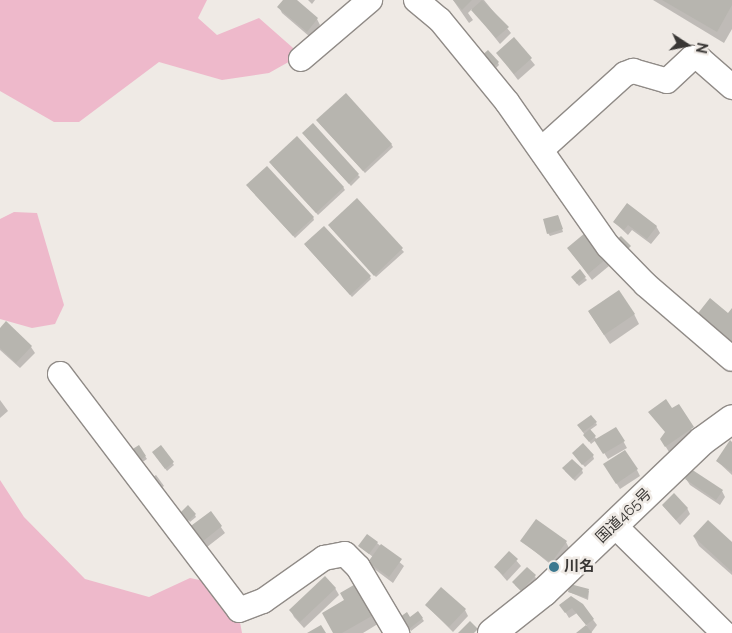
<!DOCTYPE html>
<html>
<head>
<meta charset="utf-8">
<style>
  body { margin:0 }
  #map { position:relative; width:732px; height:633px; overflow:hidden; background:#efeae5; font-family:Raleway,"Noto Sans JP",sans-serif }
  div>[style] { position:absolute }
  .green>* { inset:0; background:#eeb9cb }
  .shadow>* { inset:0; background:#0003 }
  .building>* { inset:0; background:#b7b5af }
  .roads { filter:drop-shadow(1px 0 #908b87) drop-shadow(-1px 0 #908b87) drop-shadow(0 1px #908b87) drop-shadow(0 -1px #908b87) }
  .minor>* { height:24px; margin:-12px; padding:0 12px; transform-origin:12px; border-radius:12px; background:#fff }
  .highway>* { height:28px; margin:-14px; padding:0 14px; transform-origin:14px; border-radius:14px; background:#fff }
  .dots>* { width:14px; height:14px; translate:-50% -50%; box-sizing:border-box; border:2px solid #efeae5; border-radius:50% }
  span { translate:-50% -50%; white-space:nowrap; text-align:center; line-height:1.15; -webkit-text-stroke:5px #efeae5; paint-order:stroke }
  .street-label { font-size:15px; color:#393735 }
  .poi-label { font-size:15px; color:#393735; font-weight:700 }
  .left { translate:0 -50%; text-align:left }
  .north { position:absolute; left:662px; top:20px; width:50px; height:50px; -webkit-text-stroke:4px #efeae5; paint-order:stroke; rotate:101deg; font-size:14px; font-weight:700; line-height:20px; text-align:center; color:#393735 }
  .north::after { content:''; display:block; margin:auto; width:18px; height:22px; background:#393735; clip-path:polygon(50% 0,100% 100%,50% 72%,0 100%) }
</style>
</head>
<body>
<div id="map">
  <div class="green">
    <i style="clip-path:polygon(0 0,207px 0,198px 18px,217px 35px,259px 18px,301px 55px,269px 73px,222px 80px,159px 62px,79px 122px,54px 122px,0 91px)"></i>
    <i style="clip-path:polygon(14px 212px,37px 213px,64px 305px,55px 324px,32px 328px,0 319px,0 219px)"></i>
    <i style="clip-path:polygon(0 480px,24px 517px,85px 579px,149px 597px,190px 578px,214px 583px,239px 617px,242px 633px,0 633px)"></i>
  </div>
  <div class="shadow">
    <i style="clip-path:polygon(285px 0,295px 0,317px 19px,320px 25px,310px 37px,282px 13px,279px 7px)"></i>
    <i style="clip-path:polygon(308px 0,315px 0,312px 4px)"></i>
    <i style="clip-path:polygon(453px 0,484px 0,511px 33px,500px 44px,472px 9px,468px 13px,473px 20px,469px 23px)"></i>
    <i style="clip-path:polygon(653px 0,732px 0,732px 29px,724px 43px)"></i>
    <i style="clip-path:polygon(514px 39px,535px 65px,518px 80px,498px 54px)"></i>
    <i style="clip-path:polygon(481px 58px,498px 63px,499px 65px,492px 72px)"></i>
    <i style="clip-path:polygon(319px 123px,391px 144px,393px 147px,365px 173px)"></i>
    <i style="clip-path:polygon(305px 136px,358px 175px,360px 177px,351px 186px)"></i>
    <i style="clip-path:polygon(272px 165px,343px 187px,345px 190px,318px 215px)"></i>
    <i style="clip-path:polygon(249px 188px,313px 217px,314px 220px,295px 238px)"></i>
    <i style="clip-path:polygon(357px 200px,404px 252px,376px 277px,331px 228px)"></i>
    <i style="clip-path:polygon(558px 216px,563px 232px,550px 236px,548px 233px)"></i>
    <i style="clip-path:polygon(614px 222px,656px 226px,660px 233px,651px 244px,632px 230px,628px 235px)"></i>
    <i style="clip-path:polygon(305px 245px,370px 277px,371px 279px,352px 297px)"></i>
    <i style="clip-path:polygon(568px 248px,605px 260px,609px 266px,592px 280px)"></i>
    <i style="clip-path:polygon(585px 278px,587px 280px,579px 286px,574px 280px)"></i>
    <i style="clip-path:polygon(589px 312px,634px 314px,639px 324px,610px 344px)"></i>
    <i style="clip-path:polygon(0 329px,31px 347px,35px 353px,20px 368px,0 350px)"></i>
    <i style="clip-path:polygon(0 400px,8px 411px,0 418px)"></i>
    <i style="clip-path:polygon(672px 410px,696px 434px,669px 452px,661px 439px,667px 432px,649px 412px)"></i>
    <i style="clip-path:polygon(596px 423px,597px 425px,590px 430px,597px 440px,616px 428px,627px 448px,608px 459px,596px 440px,591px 444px,580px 428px)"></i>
    <i style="clip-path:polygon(732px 443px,732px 475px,717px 461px)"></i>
    <i style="clip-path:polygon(138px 446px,147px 459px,138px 465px)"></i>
    <i style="clip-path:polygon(161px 447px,174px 465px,167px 471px,155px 455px)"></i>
    <i style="clip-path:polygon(575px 456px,593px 456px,594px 459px,585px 467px)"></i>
    <i style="clip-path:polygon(582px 470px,583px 473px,575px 481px,565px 471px)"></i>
    <i style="clip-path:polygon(637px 470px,640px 476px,620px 489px,609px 471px)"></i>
    <i style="clip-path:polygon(156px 475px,164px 486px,157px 491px,149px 480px)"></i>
    <i style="clip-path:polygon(686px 479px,722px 491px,725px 497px,720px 505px,690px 485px)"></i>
    <i style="clip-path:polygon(663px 506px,687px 508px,690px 514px,680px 525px)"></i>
    <i style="clip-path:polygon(211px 513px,225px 533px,207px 547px,200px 538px,195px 544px,189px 537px)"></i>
    <i style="clip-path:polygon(184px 514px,195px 515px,196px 517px,190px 522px)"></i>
    <i style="clip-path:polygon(694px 537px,732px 543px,732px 575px,699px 546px)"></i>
    <i style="clip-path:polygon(522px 541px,566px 542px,569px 548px,555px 568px)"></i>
    <i style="clip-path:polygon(377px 543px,404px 566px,393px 583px,373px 568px,369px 562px,373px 557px,359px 546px)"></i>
    <i style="clip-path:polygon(509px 552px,521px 566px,507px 581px,495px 567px)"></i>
    <i style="clip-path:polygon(535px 576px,536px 579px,523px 593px,515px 585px)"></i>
    <i style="clip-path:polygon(358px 584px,381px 622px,363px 633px,335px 633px,346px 601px)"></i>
    <i style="clip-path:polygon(335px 588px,339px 595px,304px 628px,294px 617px,291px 611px)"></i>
    <i style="clip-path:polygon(589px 591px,588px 600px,569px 592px)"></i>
    <i style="clip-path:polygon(426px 605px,465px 610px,468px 616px,453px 632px)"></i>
    <i style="clip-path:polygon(561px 605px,582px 605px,597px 625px,591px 633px,578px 633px,587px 626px,577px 613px,569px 618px)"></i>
    <i style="clip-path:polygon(418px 613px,424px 621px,411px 631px,402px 617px,410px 619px)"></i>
  </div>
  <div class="building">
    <i style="clip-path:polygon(283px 0,297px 0,318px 18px,307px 32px,277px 7px)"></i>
    <i style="clip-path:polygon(453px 0,472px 0,462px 10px)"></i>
    <i style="clip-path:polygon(482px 0,509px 27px,496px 38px,471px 10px)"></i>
    <i style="clip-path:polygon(662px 0,732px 0,732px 5px,717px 32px)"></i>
    <i style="clip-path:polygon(514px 37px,532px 58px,514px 74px,496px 53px)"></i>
    <i style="clip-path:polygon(488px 50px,499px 62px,490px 70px,479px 58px)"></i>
    <i style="clip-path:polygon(346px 93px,392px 144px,363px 171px,316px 120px)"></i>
    <i style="clip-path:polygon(313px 123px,359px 174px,349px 184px,302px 133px)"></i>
    <i style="clip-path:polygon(297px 136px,344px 187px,316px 213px,269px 162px)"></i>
    <i style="clip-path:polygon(267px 166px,314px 217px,293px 236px,246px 185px)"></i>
    <i style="clip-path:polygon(357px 198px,403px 248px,374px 276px,328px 225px)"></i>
    <i style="clip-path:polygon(627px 203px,657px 226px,647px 239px,628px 225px,624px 230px,613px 222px)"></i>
    <i style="clip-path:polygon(558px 215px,563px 229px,547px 234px,543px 219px)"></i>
    <i style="clip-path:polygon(324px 226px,371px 276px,350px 295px,304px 244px)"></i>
    <i style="clip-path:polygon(585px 233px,606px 259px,588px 274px,567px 248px)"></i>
    <i style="clip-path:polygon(621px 236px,631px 246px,624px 253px,614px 242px)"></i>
    <i style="clip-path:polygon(580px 269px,586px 277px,577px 284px,571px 277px)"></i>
    <i style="clip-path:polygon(619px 290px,635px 314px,604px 335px,588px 311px)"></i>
    <i style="clip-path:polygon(710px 298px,728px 313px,732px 308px,732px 353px,695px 317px)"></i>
    <i style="clip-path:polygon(6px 321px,32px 346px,16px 363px,0 348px,0 328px)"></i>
    <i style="clip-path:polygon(666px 399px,672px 408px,679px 404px,694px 427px,665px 447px,660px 439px,665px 432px,648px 412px)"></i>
    <i style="clip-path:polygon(591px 415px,597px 422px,583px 432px,577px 425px)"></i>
    <i style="clip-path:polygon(616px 427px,625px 441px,603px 454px,594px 440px)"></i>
    <i style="clip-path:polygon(590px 429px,596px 436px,589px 442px,583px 435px)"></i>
    <i style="clip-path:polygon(730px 440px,732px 442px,732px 472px,716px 461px)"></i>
    <i style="clip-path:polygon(583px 443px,594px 455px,582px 465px,572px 453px)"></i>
    <i style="clip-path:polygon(139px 445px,146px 456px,135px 464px,128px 452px)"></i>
    <i style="clip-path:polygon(161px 445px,174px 462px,165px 469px,152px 452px)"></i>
    <i style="clip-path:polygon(625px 450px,638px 469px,616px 484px,603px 464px)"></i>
    <i style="clip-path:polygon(572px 459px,583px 469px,573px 479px,562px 468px)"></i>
    <i style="clip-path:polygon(691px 469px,723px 490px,716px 500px,685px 479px)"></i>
    <i style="clip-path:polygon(674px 493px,688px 508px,676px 520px,662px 505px)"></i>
    <i style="clip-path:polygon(188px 505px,196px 514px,188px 521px,181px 512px)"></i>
    <i style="clip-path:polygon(211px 511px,222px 526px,202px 542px,196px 533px,191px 539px,184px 531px)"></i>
    <i style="clip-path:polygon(536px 519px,567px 541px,551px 563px,520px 541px)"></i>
    <i style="clip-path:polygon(708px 520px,732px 542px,732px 572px,693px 536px)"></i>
    <i style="clip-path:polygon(367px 534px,378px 542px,369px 554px,358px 546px)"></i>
    <i style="clip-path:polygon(381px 544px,402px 559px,389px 577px,368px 562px)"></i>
    <i style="clip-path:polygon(509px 551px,518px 559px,503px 575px,494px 567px)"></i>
    <i style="clip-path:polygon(527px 567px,536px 575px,521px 591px,512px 582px)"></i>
    <i style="clip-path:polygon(325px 576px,336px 588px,300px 622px,289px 610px)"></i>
    <i style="clip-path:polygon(359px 582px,377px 613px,342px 633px,333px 633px,322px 613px,344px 600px,340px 593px)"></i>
    <i style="clip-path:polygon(570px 584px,589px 589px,587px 598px,568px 592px)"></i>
    <i style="clip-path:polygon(441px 587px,466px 609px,449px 627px,425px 605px)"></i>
    <i style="clip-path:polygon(571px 596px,583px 604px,594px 619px,586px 625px,592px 633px,576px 633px,586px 625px,572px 608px,565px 613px,559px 605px)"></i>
    <i style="clip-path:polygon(418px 611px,423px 618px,409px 629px,400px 617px,407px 612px,410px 617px)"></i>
    <i style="clip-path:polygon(470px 621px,478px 629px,474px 633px,458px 633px)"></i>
    <i style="clip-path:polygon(321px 625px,326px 633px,307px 633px)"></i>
  </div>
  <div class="roads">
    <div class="minor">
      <i style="left:416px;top:0;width:31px;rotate:40deg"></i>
      <i style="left:440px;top:20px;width:106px;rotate:50.7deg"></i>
      <i style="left:507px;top:102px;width:176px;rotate:55deg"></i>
      <i style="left:608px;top:246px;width:54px;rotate:45.7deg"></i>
      <i style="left:646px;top:285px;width:113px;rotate:40.7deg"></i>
      <i style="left:301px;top:59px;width:91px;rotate:-40.5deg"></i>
      <i style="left:542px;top:149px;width:112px;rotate:-42.1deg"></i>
      <i style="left:625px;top:74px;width:9px;rotate:-21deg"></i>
      <i style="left:633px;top:71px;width:35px;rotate:16deg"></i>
      <i style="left:667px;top:81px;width:34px;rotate:-43deg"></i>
      <i style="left:692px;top:58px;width:8px;rotate:7deg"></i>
      <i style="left:700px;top:59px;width:43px;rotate:41.2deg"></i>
      <i style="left:60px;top:374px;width:296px;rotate:52.8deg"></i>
      <i style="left:239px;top:610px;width:26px;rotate:-21deg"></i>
      <i style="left:263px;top:601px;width:75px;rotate:-35.2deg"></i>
      <i style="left:324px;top:558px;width:21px;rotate:-11deg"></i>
      <i style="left:345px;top:554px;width:18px;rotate:45deg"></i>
      <i style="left:358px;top:567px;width:77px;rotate:59.4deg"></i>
      <i style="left:614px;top:525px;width:154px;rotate:44.5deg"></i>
    </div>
    <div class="highway">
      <i style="left:492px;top:633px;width:66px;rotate:-38.3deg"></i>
      <i style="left:544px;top:592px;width:219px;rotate:-43.7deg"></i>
      <i style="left:702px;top:441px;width:37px;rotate:-36deg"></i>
    </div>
  </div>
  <div class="dots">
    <i style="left:554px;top:567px;background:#3b788f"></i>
  </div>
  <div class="street-label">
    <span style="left:624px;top:516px;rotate:-44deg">国道465号</span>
  </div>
  <div class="poi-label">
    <span class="left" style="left:564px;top:567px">川名</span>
  </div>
  <div class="north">N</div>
</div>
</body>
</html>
